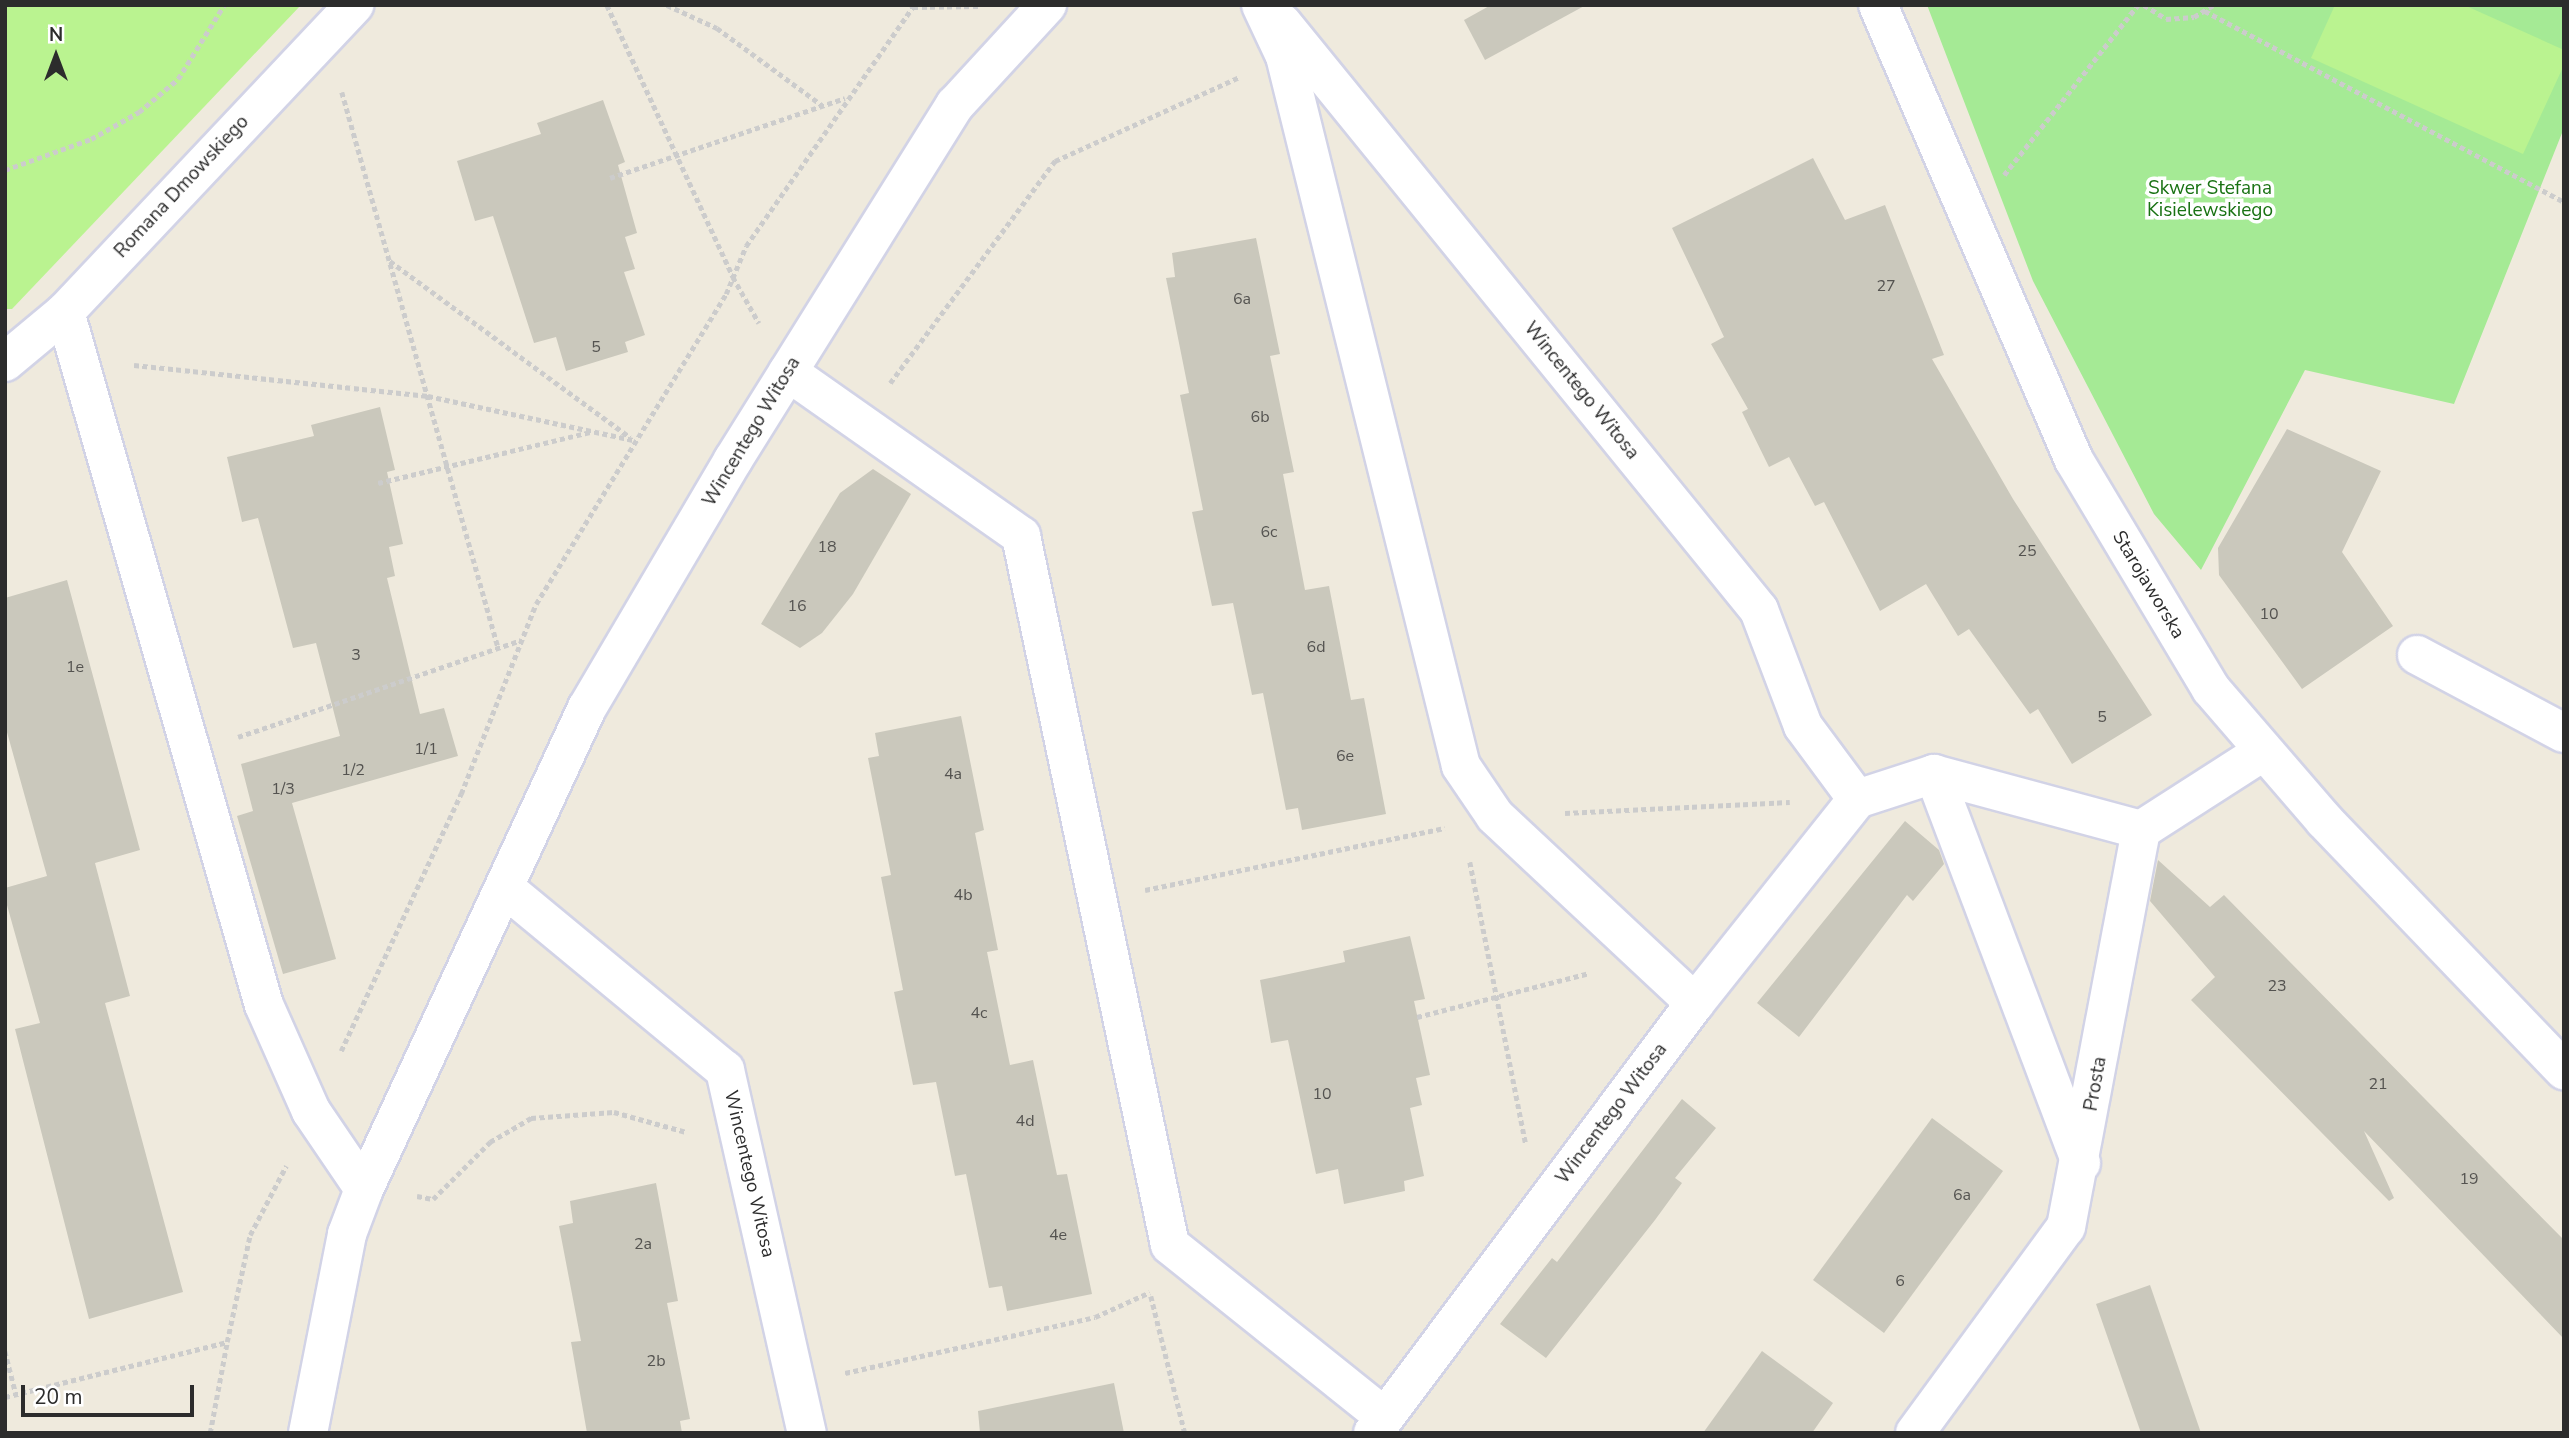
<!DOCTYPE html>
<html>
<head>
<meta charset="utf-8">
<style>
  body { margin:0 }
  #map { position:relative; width:2569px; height:1438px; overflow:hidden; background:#efeadd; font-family:"Nunito Sans",sans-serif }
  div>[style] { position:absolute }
  .green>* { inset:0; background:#a5ea95 }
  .pitch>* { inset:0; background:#baf390 }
  .building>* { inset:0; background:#cac8bc }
  .path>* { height:4.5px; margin-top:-2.25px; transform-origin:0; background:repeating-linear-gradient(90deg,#ccc 0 5px,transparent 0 8.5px) }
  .roads { filter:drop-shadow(2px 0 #d2d3e6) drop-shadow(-2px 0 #d2d3e6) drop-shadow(0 2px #d2d3e6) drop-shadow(0 -2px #d2d3e6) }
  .minor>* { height:38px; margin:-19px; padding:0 19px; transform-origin:19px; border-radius:19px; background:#fff }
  span { translate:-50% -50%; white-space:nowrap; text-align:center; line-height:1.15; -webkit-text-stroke:7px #fff; paint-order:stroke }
  .number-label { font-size:16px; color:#545350 }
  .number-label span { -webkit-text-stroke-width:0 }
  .street-label { font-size:19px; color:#2c2c2c }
  .park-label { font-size:19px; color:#197213 }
  .frame { position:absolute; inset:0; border:7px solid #2c2c2c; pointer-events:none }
  .north { position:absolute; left:21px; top:21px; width:70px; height:70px; -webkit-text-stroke:5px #fff; paint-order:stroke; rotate:0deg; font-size:19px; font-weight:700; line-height:28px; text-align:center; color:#2c2c2c }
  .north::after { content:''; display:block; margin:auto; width:24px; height:32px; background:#2c2c2c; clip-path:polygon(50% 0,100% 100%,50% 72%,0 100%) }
  .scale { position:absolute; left:21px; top:1385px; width:173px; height:32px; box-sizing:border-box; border:4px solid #2c2c2c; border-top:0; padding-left:9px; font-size:21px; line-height:24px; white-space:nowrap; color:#2c2c2c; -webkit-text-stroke:5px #fff; paint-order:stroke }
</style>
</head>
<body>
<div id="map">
  <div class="green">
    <i style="clip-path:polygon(1927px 5px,2564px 5px,2564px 128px,2454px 404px,2305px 370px,2201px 570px,2154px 514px,2033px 281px)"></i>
  </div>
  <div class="pitch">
    <i style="clip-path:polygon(5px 5px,301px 5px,12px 309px,5px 309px)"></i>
    <i style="clip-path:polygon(2335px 5px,2464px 5px,2564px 50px,2564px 65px,2523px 154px,2311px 58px)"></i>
  </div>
  <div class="building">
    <i style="clip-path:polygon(1491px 5px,1586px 5px,1485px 60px,1464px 20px)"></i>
    <i style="clip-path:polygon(603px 100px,625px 162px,618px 165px,637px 233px,625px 237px,635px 269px,624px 272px,645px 335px,625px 342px,628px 352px,566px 371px,556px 337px,534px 343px,493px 216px,475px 221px,457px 161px,541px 134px,537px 123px)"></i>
    <i style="clip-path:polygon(1813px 158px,1845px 220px,1885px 205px,1944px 355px,1932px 359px,2013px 499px,2152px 715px,2072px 764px,2038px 709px,2030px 714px,1969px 629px,1958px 636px,1926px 584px,1880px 611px,1824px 502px,1815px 506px,1789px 457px,1769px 467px,1742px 412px,1748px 409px,1711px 344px,1724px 337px,1672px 228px)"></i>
    <i style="clip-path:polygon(1256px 238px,1280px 354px,1270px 356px,1294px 472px,1283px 474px,1305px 590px,1329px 586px,1351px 700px,1364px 698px,1386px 814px,1302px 830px,1298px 808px,1286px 810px,1263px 693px,1252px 695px,1233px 603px,1212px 606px,1192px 512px,1203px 510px,1180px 395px,1189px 393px,1166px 278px,1175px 277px,1172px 253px)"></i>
    <i style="clip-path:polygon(380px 407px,395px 470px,387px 472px,403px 544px,389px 547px,395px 576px,387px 578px,420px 714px,444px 708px,458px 756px,292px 803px,336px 959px,283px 974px,237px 816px,253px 811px,241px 764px,340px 736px,316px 643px,293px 648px,258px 518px,242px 522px,227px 457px,314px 436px,311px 425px)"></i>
    <i style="clip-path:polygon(2287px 429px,2381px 471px,2342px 552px,2393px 626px,2302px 689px,2219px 575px,2218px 548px)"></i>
    <i style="clip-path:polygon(873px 469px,911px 494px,853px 594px,822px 633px,800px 648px,761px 624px,840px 493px)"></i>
    <i style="clip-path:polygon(67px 580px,140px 850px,95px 863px,130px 996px,105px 1003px,183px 1292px,89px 1319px,15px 1029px,40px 1023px,5px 898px,5px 888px,47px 876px,5px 725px,5px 598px)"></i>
    <i style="clip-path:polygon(961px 716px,984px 830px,975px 833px,998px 950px,987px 952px,1010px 1065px,1033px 1060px,1057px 1175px,1067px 1174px,1092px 1294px,1007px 1311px,1002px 1286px,989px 1288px,966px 1174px,955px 1176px,936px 1082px,913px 1085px,894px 992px,903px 990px,881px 877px,891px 875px,868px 758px,879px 756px,875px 733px)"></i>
    <i style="clip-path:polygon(1905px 821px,1939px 850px,1944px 864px,1913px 901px,1907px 895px,1799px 1037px,1757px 1003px)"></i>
    <i style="clip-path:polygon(2158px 860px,2210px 907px,2224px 895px,2564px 1240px,2564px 1339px,2364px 1131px,2394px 1198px,2389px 1201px,2191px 1000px,2215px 977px,2150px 901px)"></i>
    <i style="clip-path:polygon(1410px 936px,1425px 999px,1414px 1001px,1430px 1075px,1416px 1078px,1422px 1105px,1410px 1108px,1424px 1176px,1404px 1181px,1405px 1191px,1344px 1204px,1338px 1169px,1316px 1174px,1288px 1040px,1271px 1043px,1260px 980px,1345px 962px,1343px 951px)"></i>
    <i style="clip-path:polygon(1682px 1099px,1716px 1128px,1675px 1178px,1682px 1183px,1655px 1220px,1546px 1358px,1500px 1324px,1552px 1258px,1557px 1262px)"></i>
    <i style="clip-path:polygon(1932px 1118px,2003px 1171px,1884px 1333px,1813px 1280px)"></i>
    <i style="clip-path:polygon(656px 1183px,678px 1301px,667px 1303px,690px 1419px,680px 1421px,682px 1433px,587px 1433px,571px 1342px,581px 1341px,559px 1226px,573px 1223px,570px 1201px)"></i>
    <i style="clip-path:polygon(2150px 1285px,2201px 1433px,2141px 1433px,2096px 1304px)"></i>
    <i style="clip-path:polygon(1762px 1351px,1833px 1403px,1812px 1433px,1703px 1433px)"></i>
    <i style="clip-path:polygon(1114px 1383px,1124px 1433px,980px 1433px,978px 1411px)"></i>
  </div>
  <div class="path">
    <i style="left:607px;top:5px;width:300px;rotate:65.1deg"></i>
    <i style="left:733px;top:277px;width:53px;rotate:60.5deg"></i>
    <i style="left:667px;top:5px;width:55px;rotate:24.7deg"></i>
    <i style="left:717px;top:28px;width:130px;rotate:36.3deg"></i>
    <i style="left:2144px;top:5px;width:26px;rotate:32deg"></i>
    <i style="left:2166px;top:19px;width:28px;rotate:-4deg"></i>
    <i style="left:2194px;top:17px;width:22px;rotate:-32deg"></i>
    <i style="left:913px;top:7px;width:65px;rotate:-0.9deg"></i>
    <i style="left:2205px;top:11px;width:407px;rotate:28deg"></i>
    <i style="left:342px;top:92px;width:577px;rotate:74.3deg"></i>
    <i style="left:5px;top:170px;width:91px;rotate:-19.8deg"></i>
    <i style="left:91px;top:139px;width:55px;rotate:-29.4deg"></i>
    <i style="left:139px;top:112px;width:51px;rotate:-40.2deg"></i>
    <i style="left:178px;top:79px;width:87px;rotate:-58.1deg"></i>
    <i style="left:2004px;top:175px;width:216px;rotate:-51.8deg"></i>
    <i style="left:610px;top:178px;width:248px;rotate:-18.8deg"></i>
    <i style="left:390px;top:261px;width:298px;rotate:36.3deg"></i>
    <i style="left:134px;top:365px;width:296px;rotate:6deg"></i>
    <i style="left:428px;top:396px;width:211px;rotate:12.1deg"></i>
    <i style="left:890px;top:383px;width:277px;rotate:-53.4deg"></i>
    <i style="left:1055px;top:161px;width:202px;rotate:-24.5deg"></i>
    <i style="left:378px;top:483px;width:219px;rotate:-13.5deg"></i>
    <i style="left:238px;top:737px;width:299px;rotate:-18.9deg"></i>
    <i style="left:1565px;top:813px;width:225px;rotate:-2.8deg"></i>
    <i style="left:1470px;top:862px;width:288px;rotate:78.8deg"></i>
    <i style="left:1145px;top:890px;width:306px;rotate:-11.7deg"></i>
    <i style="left:1417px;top:1017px;width:178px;rotate:-14.3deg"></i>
    <i style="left:341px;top:1051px;width:284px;rotate:-65deg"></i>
    <i style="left:461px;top:794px;width:204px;rotate:-68.5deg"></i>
    <i style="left:536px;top:604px;width:364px;rotate:-58.5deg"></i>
    <i style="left:726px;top:294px;width:52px;rotate:-67.4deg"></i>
    <i style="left:746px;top:246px;width:294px;rotate:-55.1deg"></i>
    <i style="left:417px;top:1196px;width:16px;rotate:11deg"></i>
    <i style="left:433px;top:1199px;width:81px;rotate:-45deg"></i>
    <i style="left:490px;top:1142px;width:48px;rotate:-30.3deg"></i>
    <i style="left:531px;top:1118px;width:83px;rotate:-4.1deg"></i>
    <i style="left:614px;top:1112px;width:75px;rotate:15.5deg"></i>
    <i style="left:1151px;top:1296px;width:141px;rotate:76.1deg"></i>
    <i style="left:5px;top:1351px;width:44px;rotate:75.7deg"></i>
    <i style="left:845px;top:1373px;width:256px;rotate:-12.6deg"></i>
    <i style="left:1095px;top:1317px;width:60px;rotate:-24.4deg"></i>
    <i style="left:5px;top:1397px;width:229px;rotate:-13.9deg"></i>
    <i style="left:227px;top:1342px;width:109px;rotate:-77.9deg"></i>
    <i style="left:250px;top:1235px;width:78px;rotate:-62.4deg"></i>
    <i style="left:210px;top:1433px;width:93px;rotate:-79.4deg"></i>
  </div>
  <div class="roads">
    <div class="minor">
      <i style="left:1261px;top:5px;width:56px;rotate:64.8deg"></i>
      <i style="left:1285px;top:56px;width:731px;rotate:76.08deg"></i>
      <i style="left:1461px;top:766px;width:60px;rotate:55.8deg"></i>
      <i style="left:1495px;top:816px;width:274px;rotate:43.1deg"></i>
      <i style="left:1878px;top:5px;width:495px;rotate:66.7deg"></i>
      <i style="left:2074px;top:460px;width:267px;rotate:59.1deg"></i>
      <i style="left:2211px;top:689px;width:173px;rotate:49.2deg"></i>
      <i style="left:2324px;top:820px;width:347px;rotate:46.2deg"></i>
      <i style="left:1282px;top:23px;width:756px;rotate:50.9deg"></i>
      <i style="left:1759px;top:610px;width:124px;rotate:69.2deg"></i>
      <i style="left:1803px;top:726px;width:91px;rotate:53.5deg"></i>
      <i style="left:65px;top:312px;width:721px;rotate:73.98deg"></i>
      <i style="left:264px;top:1005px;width:116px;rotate:66.1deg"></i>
      <i style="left:311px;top:1111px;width:94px;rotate:55.8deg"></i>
      <i style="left:5px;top:362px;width:78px;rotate:-39.8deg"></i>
      <i style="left:65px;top:312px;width:422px;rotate:-46.7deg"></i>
      <i style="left:788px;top:372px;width:285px;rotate:35.1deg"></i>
      <i style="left:1021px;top:536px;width:724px;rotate:78.13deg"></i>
      <i style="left:1170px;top:1245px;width:275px;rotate:38.7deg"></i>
      <i style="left:2417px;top:655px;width:166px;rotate:28deg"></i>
      <i style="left:1934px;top:774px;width:416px;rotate:69.3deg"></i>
      <i style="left:506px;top:889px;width:284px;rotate:39.6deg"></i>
      <i style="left:725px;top:1070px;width:372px;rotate:77.3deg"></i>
      <i style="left:308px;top:1433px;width:203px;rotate:-78.9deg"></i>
      <i style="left:347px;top:1234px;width:48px;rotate:-69.3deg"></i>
      <i style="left:364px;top:1189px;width:530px;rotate:-65.13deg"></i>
      <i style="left:587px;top:708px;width:288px;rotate:-59.5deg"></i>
      <i style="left:733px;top:460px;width:419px;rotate:-58deg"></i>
      <i style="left:955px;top:105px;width:136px;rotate:-47.4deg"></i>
      <i style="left:1373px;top:1433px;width:537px;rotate:-53.17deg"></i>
      <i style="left:1695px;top:1003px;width:260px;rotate:-51.5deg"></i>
      <i style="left:1857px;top:799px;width:81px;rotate:-18deg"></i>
      <i style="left:1934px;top:774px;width:214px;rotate:15.1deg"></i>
      <i style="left:1915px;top:1433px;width:255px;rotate:-53.8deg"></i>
      <i style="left:2066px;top:1227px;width:404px;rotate:-79.3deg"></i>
      <i style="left:2141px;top:830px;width:143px;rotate:-32.7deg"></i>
    </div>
  </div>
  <div class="number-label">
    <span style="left:1886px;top:286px">27</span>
    <span style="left:1242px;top:299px">6a</span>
    <span style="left:596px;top:347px">5</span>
    <span style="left:1260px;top:417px">6b</span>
    <span style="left:1269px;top:532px">6c</span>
    <span style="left:827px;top:547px">18</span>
    <span style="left:2027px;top:551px">25</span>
    <span style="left:797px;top:606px">16</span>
    <span style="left:2269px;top:614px">10</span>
    <span style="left:1316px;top:647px">6d</span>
    <span style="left:356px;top:655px">3</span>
    <span style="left:75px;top:667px">1e</span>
    <span style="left:2102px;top:717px">5</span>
    <span style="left:426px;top:749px">1/1</span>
    <span style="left:1345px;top:756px">6e</span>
    <span style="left:353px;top:770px">1/2</span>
    <span style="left:953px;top:774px">4a</span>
    <span style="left:283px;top:789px">1/3</span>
    <span style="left:963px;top:895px">4b</span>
    <span style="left:2277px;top:986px">23</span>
    <span style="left:979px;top:1013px">4c</span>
    <span style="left:2378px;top:1084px">21</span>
    <span style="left:1322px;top:1094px">10</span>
    <span style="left:1025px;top:1121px">4d</span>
    <span style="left:2469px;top:1179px">19</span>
    <span style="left:1962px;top:1195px">6a</span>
    <span style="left:1058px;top:1235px">4e</span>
    <span style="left:643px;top:1244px">2a</span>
    <span style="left:1900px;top:1281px">6</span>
    <span style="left:656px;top:1361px">2b</span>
  </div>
  <div class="street-label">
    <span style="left:182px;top:187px;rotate:-47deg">Romana Dmowskiego</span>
    <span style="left:1581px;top:391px;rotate:51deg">Wincentego Witosa</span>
    <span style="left:752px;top:432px;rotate:-59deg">Wincentego Witosa</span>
    <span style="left:2148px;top:585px;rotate:59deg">Starojaworska</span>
    <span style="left:2096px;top:1084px;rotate:-80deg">Prosta</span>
    <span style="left:1612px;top:1114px;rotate:-53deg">Wincentego Witosa</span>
    <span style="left:749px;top:1174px;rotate:77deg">Wincentego Witosa</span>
  </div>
  <div class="park-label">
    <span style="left:2210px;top:200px">Skwer Stefana<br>Kisielewskiego</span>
  </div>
  <div class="frame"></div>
  <div class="north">N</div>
  <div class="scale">20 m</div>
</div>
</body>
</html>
